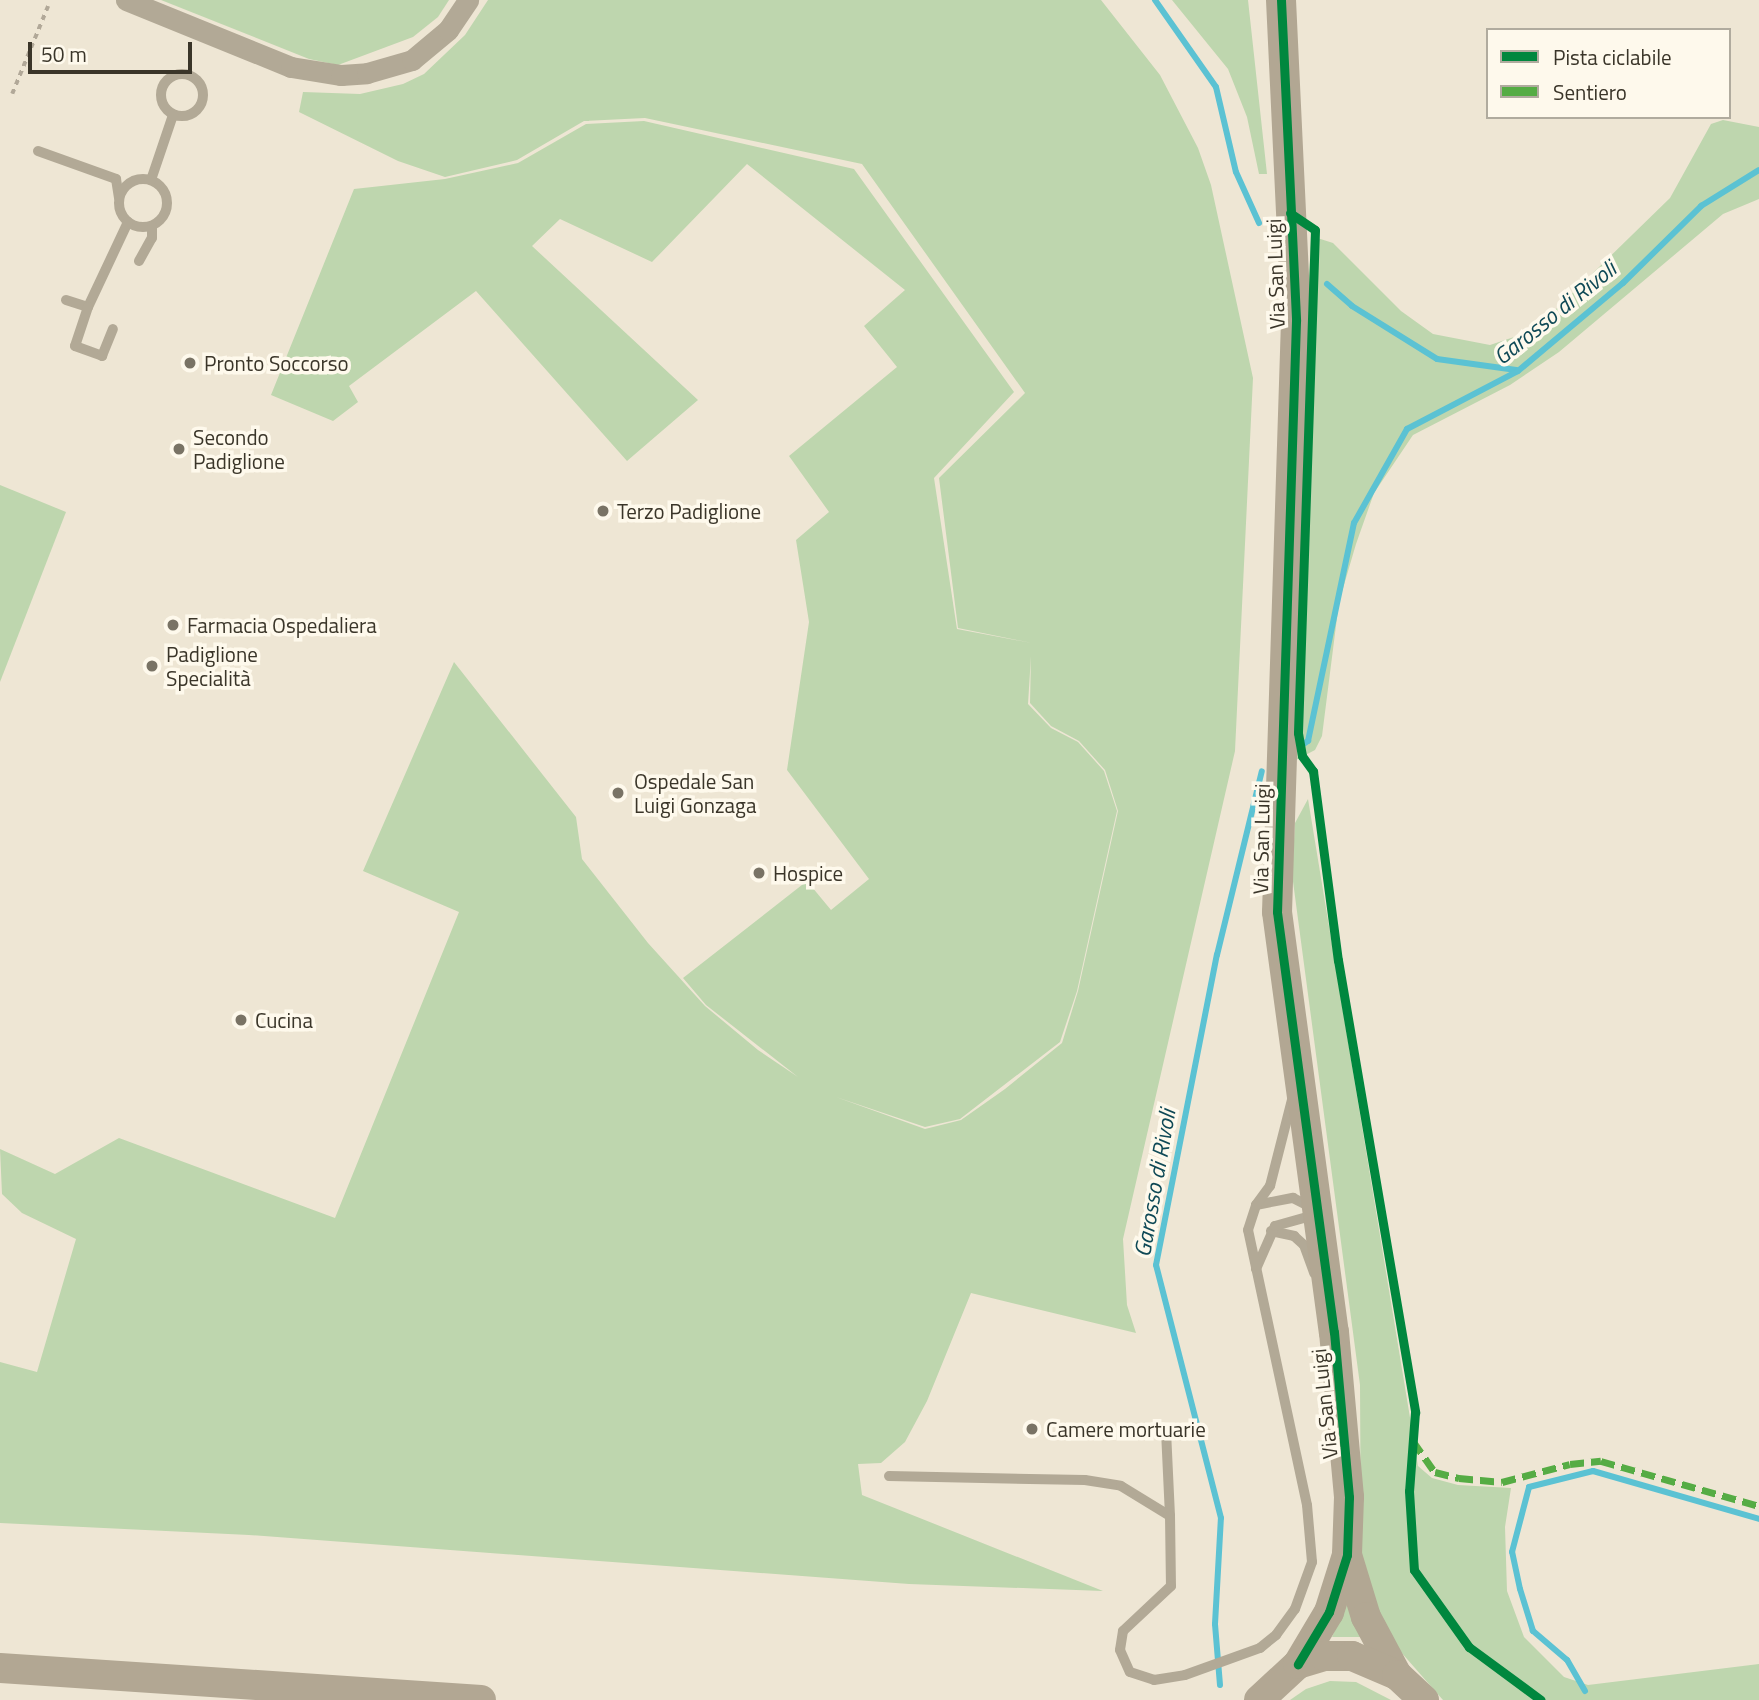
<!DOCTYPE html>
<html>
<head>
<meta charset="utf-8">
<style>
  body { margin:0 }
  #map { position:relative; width:1759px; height:1700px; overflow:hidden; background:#eee6d4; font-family:"Titillium Web",sans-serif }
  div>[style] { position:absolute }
  .green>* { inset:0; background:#bed6ae }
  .stream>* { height:6px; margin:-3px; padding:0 3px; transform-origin:3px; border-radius:3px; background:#5bc2d3 }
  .path>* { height:3.5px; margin-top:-1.75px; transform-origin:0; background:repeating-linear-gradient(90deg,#b1a898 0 5px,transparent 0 10px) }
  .lane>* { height:10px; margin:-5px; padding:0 5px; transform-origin:5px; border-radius:5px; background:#b2a996 }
  .lane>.ring { margin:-5px; padding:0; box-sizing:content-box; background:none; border:10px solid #b2a996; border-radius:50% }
  .street>* { height:21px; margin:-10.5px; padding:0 10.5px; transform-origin:10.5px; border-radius:10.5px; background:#b2a996 }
  .secondary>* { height:30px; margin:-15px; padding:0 15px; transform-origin:15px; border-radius:15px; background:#b2a793 }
  .quiet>* { height:7px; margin-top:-3.5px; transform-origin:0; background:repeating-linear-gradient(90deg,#55ac44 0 14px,transparent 0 21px) }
  .cycleway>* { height:9px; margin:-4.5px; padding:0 4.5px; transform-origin:4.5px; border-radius:4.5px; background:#00873e }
  .dots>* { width:19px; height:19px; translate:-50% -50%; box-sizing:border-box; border:4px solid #fef9ec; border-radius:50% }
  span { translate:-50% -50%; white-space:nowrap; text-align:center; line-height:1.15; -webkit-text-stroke:7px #fef9ec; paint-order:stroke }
  .street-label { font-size:21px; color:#3a3529 }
  .poi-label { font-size:21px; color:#3a3529 }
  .left { translate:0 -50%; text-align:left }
  .water-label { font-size:23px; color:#0f4956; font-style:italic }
  .legend { position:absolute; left:1486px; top:28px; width:245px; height:91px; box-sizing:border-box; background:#fef9ec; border:2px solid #b0ab9e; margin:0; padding:9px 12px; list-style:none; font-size:21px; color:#3a3529 }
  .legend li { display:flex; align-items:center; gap:14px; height:35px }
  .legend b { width:35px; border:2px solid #b0ab9e }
  .scale { position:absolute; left:28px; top:42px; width:164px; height:32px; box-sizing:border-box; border:4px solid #3a3529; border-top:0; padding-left:9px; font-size:21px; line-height:24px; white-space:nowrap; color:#3a3529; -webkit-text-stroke:5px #fef9ec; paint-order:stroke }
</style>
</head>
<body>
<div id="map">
  <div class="green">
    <i style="clip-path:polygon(161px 0,449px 0,438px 17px,413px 37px,338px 65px,309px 59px)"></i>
    <i style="clip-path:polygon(evenodd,488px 0,1101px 0,1160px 75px,1198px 148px,1211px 185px,1253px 378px,1235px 751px,1123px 1239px,1127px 1305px,1136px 1333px,971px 1293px,927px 1401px,905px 1442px,881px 1463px,858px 1464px,862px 1495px,1103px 1591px,909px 1584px,249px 1535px,0 1523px,0 1362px,37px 1372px,76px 1239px,22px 1213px,2px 1194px,0 1149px,55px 1174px,119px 1138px,335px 1218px,459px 912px,363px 871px,454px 662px,576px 817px,582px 859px,648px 943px,705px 1006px,758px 1050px,798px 1077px,706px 1005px,683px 978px,807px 881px,831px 910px,869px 879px,787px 770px,809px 622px,796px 540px,829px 512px,789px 456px,897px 367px,864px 326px,905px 290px,747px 164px,652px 262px,560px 219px,532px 246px,698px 400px,627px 461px,476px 291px,349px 386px,358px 402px,333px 421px,271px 395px,354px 189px,445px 179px,518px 163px,586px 124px,644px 121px,854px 169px,1014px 392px,934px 478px,957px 629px,1032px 643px,958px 628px,939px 478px,1025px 393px,862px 164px,645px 118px,584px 121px,517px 160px,445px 177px,398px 161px,299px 112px,303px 92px,360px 94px,403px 84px,424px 74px,465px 35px,488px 0,1031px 656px,1030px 703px,1051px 726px,1079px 741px,1105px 770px,1118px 811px,1078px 991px,1062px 1043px,1005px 1089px,961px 1120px,925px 1129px,836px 1097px,925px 1127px,960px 1119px,1060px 1042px,1077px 991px,1117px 811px,1104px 771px,1078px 742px,1051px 728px,1028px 704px,1031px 656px)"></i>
    <i style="clip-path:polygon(1172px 0,1248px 0,1267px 174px,1259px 174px,1247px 117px,1228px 69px)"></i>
    <i style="clip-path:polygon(1723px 120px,1759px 127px,1759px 199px,1723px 214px,1559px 352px,1510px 385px,1413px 435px,1374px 493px,1356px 544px,1339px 602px,1322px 736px,1315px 750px,1290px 763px,1311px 236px,1333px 243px,1401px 311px,1433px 334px,1490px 345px,1523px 334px,1553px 312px,1670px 198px,1711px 124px)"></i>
    <i style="clip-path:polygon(0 485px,66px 512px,0 682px)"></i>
    <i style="clip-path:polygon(1308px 799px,1418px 1466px,1432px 1478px,1458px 1485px,1511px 1488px,1505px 1527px,1507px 1591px,1524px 1637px,1564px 1677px,1588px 1685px,1759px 1664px,1759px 1700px,1443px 1700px,1386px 1635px,1361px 1563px,1360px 1385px,1292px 874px,1295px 823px)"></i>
    <i style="clip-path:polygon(1348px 1600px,1363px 1637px,1332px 1637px)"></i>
    <i style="clip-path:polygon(1330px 1681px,1356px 1682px,1391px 1700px,1290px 1700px,1306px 1689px)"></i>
  </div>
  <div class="stream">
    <i style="left:1155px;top:0;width:106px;rotate:55deg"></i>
    <i style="left:1216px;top:87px;width:87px;rotate:76.8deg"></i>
    <i style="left:1236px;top:172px;width:56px;rotate:65.7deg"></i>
    <i style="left:1327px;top:284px;width:33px;rotate:41deg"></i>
    <i style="left:1352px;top:306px;width:100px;rotate:31.9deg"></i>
    <i style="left:1437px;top:359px;width:80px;rotate:7.9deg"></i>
    <i style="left:1290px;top:753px;width:22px;rotate:-34deg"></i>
    <i style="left:1308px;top:741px;width:223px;rotate:-78.1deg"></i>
    <i style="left:1354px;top:523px;width:108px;rotate:-60.6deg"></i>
    <i style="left:1407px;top:429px;width:125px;rotate:-27.6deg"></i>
    <i style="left:1518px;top:371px;width:137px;rotate:-40deg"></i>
    <i style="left:1623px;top:283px;width:110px;rotate:-44.6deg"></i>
    <i style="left:1701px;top:206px;width:68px;rotate:-31.8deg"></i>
    <i style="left:1220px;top:1685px;width:61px;rotate:-94.7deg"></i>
    <i style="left:1215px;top:1624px;width:106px;rotate:-86.8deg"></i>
    <i style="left:1221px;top:1518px;width:261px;rotate:-104.4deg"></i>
    <i style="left:1156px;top:1265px;width:316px;rotate:-78.9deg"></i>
    <i style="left:1217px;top:955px;width:189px;rotate:-76.3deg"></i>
    <i style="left:1585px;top:1691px;width:36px;rotate:-120deg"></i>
    <i style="left:1567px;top:1660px;width:45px;rotate:-139.5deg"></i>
    <i style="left:1533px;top:1631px;width:44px;rotate:-107.2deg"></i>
    <i style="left:1520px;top:1589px;width:38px;rotate:-102deg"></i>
    <i style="left:1512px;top:1552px;width:67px;rotate:-75.3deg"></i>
    <i style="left:1529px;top:1487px;width:66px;rotate:-14deg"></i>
    <i style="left:1593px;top:1471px;width:173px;rotate:16.1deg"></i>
  </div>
  <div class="path">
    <i style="left:12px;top:94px;width:95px;rotate:-67.8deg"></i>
  </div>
  <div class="lane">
    <i class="ring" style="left:161px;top:74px;width:32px;height:32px"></i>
    <i style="left:38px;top:151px;width:83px;rotate:19.7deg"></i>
    <i style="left:116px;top:179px;width:19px;rotate:81deg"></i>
    <i class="ring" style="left:119px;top:179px;width:38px;height:38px"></i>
    <i style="left:151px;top:180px;width:69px;rotate:-71.3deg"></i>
    <i style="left:139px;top:261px;width:26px;rotate:-61deg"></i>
    <i style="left:152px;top:238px;width:12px;rotate:-90deg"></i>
    <i style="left:66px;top:300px;width:23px;rotate:18deg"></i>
    <i style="left:88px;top:307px;width:94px;rotate:-64.8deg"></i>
    <i style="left:88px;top:307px;width:41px;rotate:108.4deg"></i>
    <i style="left:75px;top:346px;width:29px;rotate:20deg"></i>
    <i style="left:102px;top:356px;width:29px;rotate:-68deg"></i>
    <i style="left:1256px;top:1205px;width:38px;rotate:-11deg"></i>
    <i style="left:1293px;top:1198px;width:20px;rotate:27deg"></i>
    <i style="left:1271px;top:1231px;width:24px;rotate:12deg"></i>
    <i style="left:1294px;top:1236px;width:13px;rotate:42deg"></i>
    <i style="left:1304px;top:1245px;width:30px;rotate:70deg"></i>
    <i style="left:1256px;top:1269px;width:47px;rotate:-66.2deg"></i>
    <i style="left:1275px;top:1226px;width:45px;rotate:-15.6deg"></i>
    <i style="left:1166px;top:1431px;width:85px;rotate:87.3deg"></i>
    <i style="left:889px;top:1476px;width:196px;rotate:1.2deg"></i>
    <i style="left:1085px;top:1480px;width:36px;rotate:9deg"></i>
    <i style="left:1121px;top:1486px;width:57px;rotate:31.5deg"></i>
    <i style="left:1170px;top:1516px;width:70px;rotate:89.2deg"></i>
    <i style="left:1171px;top:1586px;width:66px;rotate:136.8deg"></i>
    <i style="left:1123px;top:1631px;width:19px;rotate:99deg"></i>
    <i style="left:1120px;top:1650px;width:24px;rotate:66deg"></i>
    <i style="left:1130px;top:1672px;width:25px;rotate:18deg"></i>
    <i style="left:1154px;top:1680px;width:31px;rotate:-9deg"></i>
    <i style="left:1185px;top:1675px;width:80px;rotate:-19.8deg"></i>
    <i style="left:1260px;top:1648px;width:21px;rotate:-39deg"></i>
    <i style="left:1276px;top:1635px;width:32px;rotate:-54deg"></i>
    <i style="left:1295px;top:1609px;width:50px;rotate:-70.1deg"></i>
    <i style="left:1312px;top:1562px;width:57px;rotate:-95deg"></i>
    <i style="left:1307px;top:1505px;width:281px;rotate:-102.1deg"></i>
    <i style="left:1248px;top:1230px;width:26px;rotate:-72deg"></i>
    <i style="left:1256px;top:1205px;width:24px;rotate:-54deg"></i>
    <i style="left:1270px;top:1186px;width:89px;rotate:-75.7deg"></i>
  </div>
  <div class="street">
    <i style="left:126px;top:0;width:178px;rotate:22.1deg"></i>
    <i style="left:291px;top:67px;width:51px;rotate:9.1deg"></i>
    <i style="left:341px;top:75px;width:26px;rotate:-4deg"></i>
    <i style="left:367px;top:73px;width:47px;rotate:-16.1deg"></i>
    <i style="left:412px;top:60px;width:47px;rotate:-39.8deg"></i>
    <i style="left:448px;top:30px;width:36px;rotate:-56deg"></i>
  </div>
  <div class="secondary">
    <i style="left:1281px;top:0;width:321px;rotate:87.3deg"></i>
    <i style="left:1296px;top:321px;width:591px;rotate:91.84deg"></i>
    <i style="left:1277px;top:912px;width:424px;rotate:82.3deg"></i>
    <i style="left:1334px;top:1332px;width:166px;rotate:84.8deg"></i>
    <i style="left:1349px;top:1497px;width:58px;rotate:92deg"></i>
    <i style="left:1347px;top:1555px;width:60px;rotate:107.5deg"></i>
    <i style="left:1329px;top:1612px;width:61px;rotate:120.8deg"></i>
    <i style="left:1347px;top:1555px;width:65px;rotate:73deg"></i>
    <i style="left:1366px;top:1617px;width:66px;rotate:61.9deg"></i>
    <i style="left:0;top:1668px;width:482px;rotate:3.8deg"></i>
    <i style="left:1259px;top:1700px;width:53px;rotate:-42.7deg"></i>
    <i style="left:1298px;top:1664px;width:27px;rotate:-17deg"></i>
    <i style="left:1324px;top:1656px;width:28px"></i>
    <i style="left:1352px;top:1656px;width:49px;rotate:22.9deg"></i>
    <i style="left:1397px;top:1675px;width:37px;rotate:43deg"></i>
  </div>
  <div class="quiet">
    <i style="left:1413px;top:1441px;width:38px;rotate:55deg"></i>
    <i style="left:1435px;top:1472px;width:25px;rotate:14deg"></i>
    <i style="left:1459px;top:1478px;width:43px;rotate:5.3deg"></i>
    <i style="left:1502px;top:1482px;width:70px;rotate:-14.8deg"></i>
    <i style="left:1570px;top:1464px;width:31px;rotate:-6deg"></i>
    <i style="left:1601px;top:1461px;width:164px;rotate:15.9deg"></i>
  </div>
  <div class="cycleway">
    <i style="left:1281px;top:0;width:321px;rotate:87.3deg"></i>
    <i style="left:1296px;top:321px;width:591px;rotate:91.84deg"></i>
    <i style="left:1277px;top:912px;width:424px;rotate:82.3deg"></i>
    <i style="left:1334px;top:1332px;width:166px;rotate:84.8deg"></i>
    <i style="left:1349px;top:1497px;width:58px;rotate:92deg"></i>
    <i style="left:1347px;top:1555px;width:60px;rotate:107.5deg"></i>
    <i style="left:1329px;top:1612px;width:61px;rotate:120.8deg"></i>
    <i style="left:1290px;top:213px;width:30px;rotate:34deg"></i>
    <i style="left:1315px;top:230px;width:503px;rotate:91.94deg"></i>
    <i style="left:1298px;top:733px;width:23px;rotate:80deg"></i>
    <i style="left:1302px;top:756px;width:19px;rotate:54deg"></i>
    <i style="left:1313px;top:771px;width:191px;rotate:82.5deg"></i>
    <i style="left:1338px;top:960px;width:459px;rotate:80.3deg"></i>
    <i style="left:1415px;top:1412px;width:79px;rotate:94.3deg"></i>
    <i style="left:1409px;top:1491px;width:79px;rotate:86.4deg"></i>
    <i style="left:1414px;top:1570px;width:95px;rotate:54.5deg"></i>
    <i style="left:1469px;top:1647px;width:89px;rotate:36.4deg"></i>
  </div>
  <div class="dots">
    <i style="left:190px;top:363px;background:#797365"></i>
    <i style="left:179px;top:449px;background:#797365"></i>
    <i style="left:603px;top:511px;background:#797365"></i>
    <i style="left:173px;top:625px;background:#797365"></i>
    <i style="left:152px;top:666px;background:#797365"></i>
    <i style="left:618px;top:793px;background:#797365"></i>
    <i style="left:759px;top:873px;background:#797365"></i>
    <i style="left:241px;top:1020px;background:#797365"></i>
    <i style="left:1032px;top:1429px;background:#797365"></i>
  </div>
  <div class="street-label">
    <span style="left:1275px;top:274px;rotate:-92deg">Via San Luigi</span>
    <span style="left:1261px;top:839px;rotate:-89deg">Via San Luigi</span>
    <span style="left:1324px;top:1404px;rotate:-96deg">Via San Luigi</span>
  </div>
  <div class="poi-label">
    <span class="left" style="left:204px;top:363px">Pronto Soccorso</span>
    <span class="left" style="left:193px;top:449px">Secondo<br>Padiglione</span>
    <span class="left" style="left:617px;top:511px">Terzo Padiglione</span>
    <span class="left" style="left:187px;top:625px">Farmacia Ospedaliera</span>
    <span class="left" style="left:166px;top:666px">Padiglione<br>Specialità</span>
    <span class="left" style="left:634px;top:793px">Ospedale San<br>Luigi Gonzaga</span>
    <span class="left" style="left:773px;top:873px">Hospice</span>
    <span class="left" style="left:255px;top:1020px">Cucina</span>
    <span class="left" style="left:1046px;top:1429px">Camere mortuarie</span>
  </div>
  <div class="water-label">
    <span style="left:1555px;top:313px;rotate:-39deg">Garosso di Rivoli</span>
    <span style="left:1155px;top:1183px;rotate:-80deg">Garosso di Rivoli</span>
  </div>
  <ul class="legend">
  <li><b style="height:9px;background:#00873e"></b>Pista ciclabile</li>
  <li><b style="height:9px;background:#55ac44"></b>Sentiero</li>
  </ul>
  <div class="scale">50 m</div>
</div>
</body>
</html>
